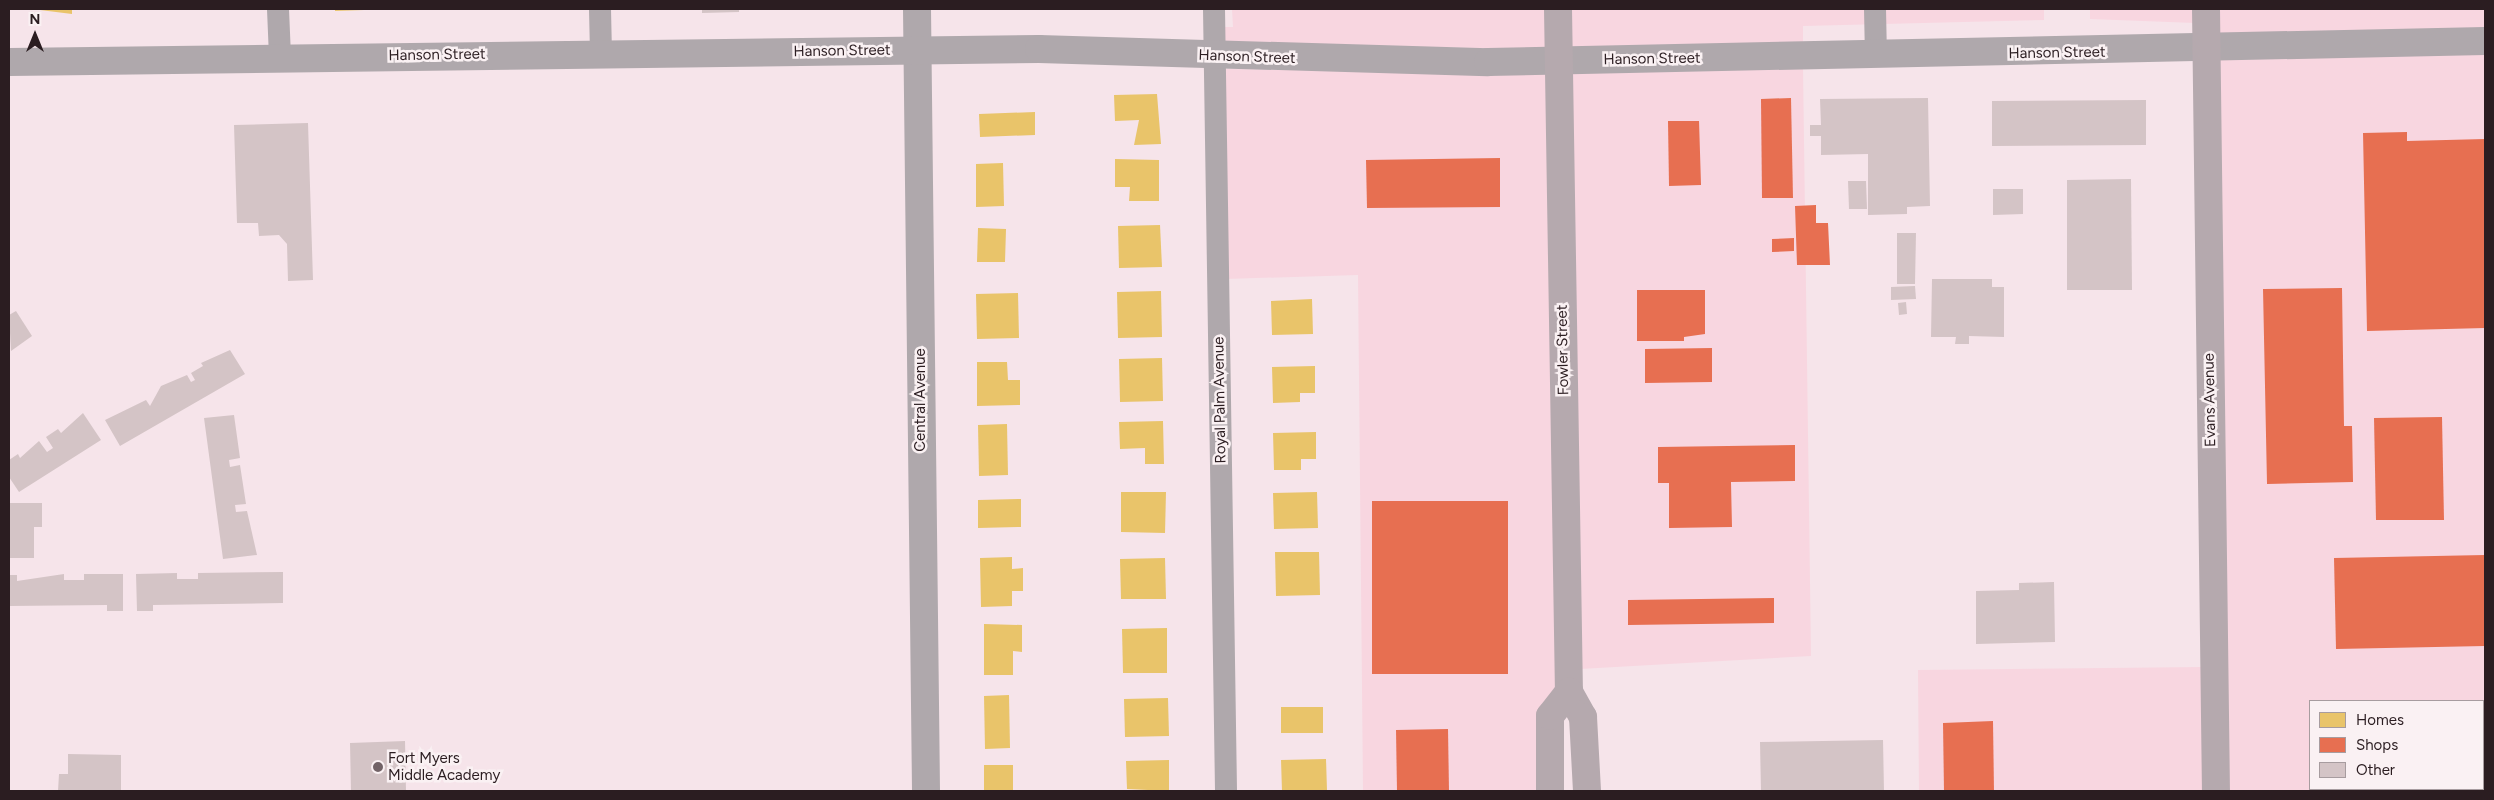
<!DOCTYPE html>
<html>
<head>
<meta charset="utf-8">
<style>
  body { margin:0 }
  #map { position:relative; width:2494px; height:800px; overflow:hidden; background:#f6e4ea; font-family:Figtree,sans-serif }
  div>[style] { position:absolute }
  .built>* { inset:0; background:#f8d6e0 }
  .homes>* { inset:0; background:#e9c46a }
  .shops>* { inset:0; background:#e76f51 }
  .building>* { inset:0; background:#d4c4c6 }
  .minor>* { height:22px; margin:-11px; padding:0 11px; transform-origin:11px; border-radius:11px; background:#afa8ac }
  .tertiary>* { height:28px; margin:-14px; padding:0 14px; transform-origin:14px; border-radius:14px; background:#afa8ac }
  .primary>* { height:28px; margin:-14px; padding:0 14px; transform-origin:14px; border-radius:14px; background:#b5a9ae }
  .dots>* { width:14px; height:14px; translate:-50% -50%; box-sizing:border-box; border:2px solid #faf1f3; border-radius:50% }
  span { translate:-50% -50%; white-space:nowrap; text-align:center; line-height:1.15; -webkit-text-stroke:5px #faf1f3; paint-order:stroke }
  .street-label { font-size:15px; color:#2b1d21 }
  .poi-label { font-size:15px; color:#2b1d21 }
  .left { translate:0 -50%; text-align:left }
  .frame { position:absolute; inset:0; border:10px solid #2b1d21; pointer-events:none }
  .legend { position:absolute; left:2309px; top:700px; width:175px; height:90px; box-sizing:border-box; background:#faf1f3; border:1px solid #a79c9f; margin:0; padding:6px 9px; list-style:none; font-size:15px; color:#2b1d21 }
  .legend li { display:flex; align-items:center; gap:10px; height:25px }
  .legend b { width:25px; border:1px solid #a79c9f }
  .north { position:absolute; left:10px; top:10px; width:50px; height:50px; -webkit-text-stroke:4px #faf1f3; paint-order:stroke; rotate:0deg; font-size:14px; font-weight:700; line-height:20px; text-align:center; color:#2b1d21 }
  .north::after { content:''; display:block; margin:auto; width:18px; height:22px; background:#2b1d21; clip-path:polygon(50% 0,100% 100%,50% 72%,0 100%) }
</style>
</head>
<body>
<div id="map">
  <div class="built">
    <i style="clip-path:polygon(1232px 9px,1547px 9px,1548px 49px,1223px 44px,1223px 27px,1233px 27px)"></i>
    <i style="clip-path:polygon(1569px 9px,2044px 9px,2044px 20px,1803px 26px,1803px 44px,1570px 48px)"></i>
    <i style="clip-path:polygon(2090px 9px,2195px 9px,2195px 23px,2090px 19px)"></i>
    <i style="clip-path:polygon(2217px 9px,2485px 9px,2485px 29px,2217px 35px)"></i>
    <i style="clip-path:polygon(evenodd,2485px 53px,2485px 791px,2227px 791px,2218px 60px,2485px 53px,2310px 701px,2483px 701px,2483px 789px,2310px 789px,2310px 701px)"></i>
    <i style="clip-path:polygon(1803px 68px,1811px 656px,1580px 669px,1570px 73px)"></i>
    <i style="clip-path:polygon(1225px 69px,1548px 73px,1558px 685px,1539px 791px,1363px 791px,1358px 275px,1225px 279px)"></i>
    <i style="clip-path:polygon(2203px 667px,2205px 791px,1919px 791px,1918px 670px)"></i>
  </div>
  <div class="homes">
    <i style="clip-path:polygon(50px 9px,72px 9px,72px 14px,40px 10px)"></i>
    <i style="clip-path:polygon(335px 9px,364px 9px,364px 10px,335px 11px)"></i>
    <i style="clip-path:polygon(1157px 94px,1161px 144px,1134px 145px,1139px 120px,1115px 121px,1114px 95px)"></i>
    <i style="clip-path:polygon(1035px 112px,1035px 135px,980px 137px,979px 114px)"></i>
    <i style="clip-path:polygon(1115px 159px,1159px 160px,1159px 201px,1129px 201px,1130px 187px,1115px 187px)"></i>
    <i style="clip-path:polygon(1003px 163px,1004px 206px,976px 207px,976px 164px)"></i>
    <i style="clip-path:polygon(1160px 225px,1162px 267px,1119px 268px,1118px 226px)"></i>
    <i style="clip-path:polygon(978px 228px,1006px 229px,1005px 262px,977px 262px)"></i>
    <i style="clip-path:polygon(1161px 291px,1162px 337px,1118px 338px,1117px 292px)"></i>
    <i style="clip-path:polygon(1018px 293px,1019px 338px,977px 339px,976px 294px)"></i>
    <i style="clip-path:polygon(1312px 299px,1313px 334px,1272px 335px,1271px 301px)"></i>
    <i style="clip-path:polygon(1162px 358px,1163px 401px,1120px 402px,1119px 359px)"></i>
    <i style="clip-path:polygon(977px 362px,1007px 362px,1008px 380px,1020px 380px,1020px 405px,977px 406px)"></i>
    <i style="clip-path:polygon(1315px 366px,1315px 393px,1300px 393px,1300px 402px,1273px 403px,1272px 367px)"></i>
    <i style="clip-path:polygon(1163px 421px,1164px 464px,1145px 464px,1145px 448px,1120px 449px,1119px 422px)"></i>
    <i style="clip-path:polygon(1007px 424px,1008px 475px,979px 476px,978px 425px)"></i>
    <i style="clip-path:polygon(1316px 432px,1316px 459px,1301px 459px,1301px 470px,1274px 470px,1273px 433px)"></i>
    <i style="clip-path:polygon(1121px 492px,1166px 492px,1165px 533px,1121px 532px)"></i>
    <i style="clip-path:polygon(1317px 492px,1318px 528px,1274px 529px,1273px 493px)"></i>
    <i style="clip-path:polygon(1021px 499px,1021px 527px,978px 528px,978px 500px)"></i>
    <i style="clip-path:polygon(1275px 552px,1319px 552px,1320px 595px,1276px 596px)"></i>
    <i style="clip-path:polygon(1012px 557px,1012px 569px,1023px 568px,1023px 591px,1012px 591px,1012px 606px,981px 607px,980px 558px)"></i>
    <i style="clip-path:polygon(1165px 558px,1166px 599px,1121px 599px,1120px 559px)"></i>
    <i style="clip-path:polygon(984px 624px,1022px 625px,1022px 652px,1013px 651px,1013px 675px,984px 675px)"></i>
    <i style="clip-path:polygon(1167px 628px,1167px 673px,1123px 673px,1122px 629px)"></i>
    <i style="clip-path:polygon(1009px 695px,1010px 748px,985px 749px,984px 696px)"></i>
    <i style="clip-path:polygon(1168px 698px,1169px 736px,1125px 737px,1124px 699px)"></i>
    <i style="clip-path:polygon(1281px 707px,1323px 707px,1323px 733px,1281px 733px)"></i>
    <i style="clip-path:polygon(1326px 759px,1327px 791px,1282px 791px,1281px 760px)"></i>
    <i style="clip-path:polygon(1169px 760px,1169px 791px,1127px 789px,1126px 761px)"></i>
    <i style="clip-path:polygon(984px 765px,1013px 765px,1013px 791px,984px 791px)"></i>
  </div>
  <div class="shops">
    <i style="clip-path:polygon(1791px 98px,1793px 198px,1762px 198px,1761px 99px)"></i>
    <i style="clip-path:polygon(1668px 121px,1699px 121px,1701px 185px,1669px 186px)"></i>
    <i style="clip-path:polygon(2407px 132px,2407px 141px,2485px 139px,2485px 328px,2367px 331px,2363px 133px)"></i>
    <i style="clip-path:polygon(1500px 158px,1500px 207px,1367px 208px,1366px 160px)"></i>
    <i style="clip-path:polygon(1816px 205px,1816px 223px,1828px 223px,1830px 265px,1797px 265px,1795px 206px)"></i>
    <i style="clip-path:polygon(1794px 238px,1794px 251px,1772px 252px,1772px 239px)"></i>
    <i style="clip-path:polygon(2342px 288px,2344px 426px,2352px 426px,2353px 482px,2267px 484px,2263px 289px)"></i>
    <i style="clip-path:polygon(1637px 290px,1705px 290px,1705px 334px,1684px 337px,1684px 341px,1637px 341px)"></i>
    <i style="clip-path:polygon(1712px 348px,1712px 382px,1645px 383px,1645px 349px)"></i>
    <i style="clip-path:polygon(2442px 417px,2444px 520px,2376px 520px,2374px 418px)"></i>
    <i style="clip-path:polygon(1795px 445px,1795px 481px,1731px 482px,1732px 527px,1669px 528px,1669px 483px,1658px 483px,1658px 447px)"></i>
    <i style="clip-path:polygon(1372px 501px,1508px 501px,1508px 674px,1372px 674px)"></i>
    <i style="clip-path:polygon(2485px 555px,2485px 646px,2336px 649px,2334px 558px)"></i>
    <i style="clip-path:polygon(1774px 598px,1774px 623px,1628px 625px,1628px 600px)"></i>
    <i style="clip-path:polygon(1993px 721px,1994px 791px,1944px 791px,1943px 723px)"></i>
    <i style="clip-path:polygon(1448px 729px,1449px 791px,1397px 791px,1396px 730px)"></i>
  </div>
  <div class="building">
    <i style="clip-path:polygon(702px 9px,739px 9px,739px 12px,702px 13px)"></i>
    <i style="clip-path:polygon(1928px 98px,1930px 206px,1907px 207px,1907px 214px,1868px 215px,1868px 154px,1821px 155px,1821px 136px,1810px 136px,1810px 125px,1821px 125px,1820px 99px)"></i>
    <i style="clip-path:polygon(2146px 100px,2146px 145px,1992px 146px,1992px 101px)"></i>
    <i style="clip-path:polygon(308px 123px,313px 280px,288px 281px,287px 244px,279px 235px,259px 236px,258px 223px,237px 223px,234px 125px)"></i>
    <i style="clip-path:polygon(2131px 179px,2132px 290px,2067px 290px,2067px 180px)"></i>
    <i style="clip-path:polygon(1848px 181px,1866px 181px,1867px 209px,1849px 209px)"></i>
    <i style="clip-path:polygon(1993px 189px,2023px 189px,2023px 214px,1993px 215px)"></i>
    <i style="clip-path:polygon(1897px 233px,1916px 233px,1915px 284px,1897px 284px)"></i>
    <i style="clip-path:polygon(1932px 279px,1992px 279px,1992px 287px,2004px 287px,2004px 337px,1969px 336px,1969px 344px,1955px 344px,1956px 337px,1931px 337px)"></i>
    <i style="clip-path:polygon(1915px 286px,1916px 299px,1891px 300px,1891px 287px)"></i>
    <i style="clip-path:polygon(1906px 302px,1907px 314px,1899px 315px,1898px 303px)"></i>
    <i style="clip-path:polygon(16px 311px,32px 336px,11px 351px,9px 315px)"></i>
    <i style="clip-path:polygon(230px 350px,245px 374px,120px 446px,105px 420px,146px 400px,150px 406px,161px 386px,187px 375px,191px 382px,195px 380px,191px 373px,203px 366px,201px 363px)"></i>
    <i style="clip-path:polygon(83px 413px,101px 440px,19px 492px,9px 477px,9px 460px,18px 454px,20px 458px,39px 441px,47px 452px,53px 448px,46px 437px,58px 429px,61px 433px)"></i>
    <i style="clip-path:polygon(234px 415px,240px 458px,229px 460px,230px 467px,240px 465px,246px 504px,235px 505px,236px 512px,247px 511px,257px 555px,223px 559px,204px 418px)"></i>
    <i style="clip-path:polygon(9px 503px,42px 503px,42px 527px,34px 527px,34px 558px,9px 558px)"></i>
    <i style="clip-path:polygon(283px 572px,283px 603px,153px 605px,153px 611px,137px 611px,136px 574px,177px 573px,177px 579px,198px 579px,198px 573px)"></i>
    <i style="clip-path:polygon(64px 574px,64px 580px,84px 580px,84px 574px,123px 574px,123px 611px,107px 611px,107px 605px,9px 606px,9px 575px,17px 575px,17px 581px)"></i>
    <i style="clip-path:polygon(2054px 582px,2055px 642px,1976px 644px,1976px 591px,2019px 590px,2019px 583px)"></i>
    <i style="clip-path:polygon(1883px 740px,1884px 791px,1761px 791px,1760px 742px)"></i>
    <i style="clip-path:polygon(405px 741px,406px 791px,351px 791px,350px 743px)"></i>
    <i style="clip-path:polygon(68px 754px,121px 755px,121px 791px,58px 791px,59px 774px,68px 774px)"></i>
  </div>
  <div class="minor">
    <i style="left:278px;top:9px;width:48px;rotate:87.6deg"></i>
    <i style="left:600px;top:9px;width:44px;rotate:88.7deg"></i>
    <i style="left:1214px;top:9px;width:782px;rotate:89.12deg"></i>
    <i style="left:1875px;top:9px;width:46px;rotate:88.8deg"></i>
  </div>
  <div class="tertiary">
    <i style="left:917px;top:9px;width:782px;rotate:89.34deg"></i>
    <i style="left:9px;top:62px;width:1030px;rotate:-0.72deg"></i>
    <i style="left:1039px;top:49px;width:449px;rotate:1.7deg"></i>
    <i style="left:1488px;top:62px;width:997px;rotate:-1.21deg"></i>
  </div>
  <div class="primary">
    <i style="left:1558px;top:9px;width:683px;rotate:89.08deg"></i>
    <i style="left:1569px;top:692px;width:29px;rotate:61deg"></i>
    <i style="left:1583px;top:717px;width:74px;rotate:86.9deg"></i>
    <i style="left:2206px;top:9px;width:782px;rotate:89.27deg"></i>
    <i style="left:1550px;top:791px;width:75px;rotate:-90deg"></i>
    <i style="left:1550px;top:716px;width:31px;rotate:-52deg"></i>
  </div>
  <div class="dots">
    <i style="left:378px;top:767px;background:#726367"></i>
  </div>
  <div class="street-label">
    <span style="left:842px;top:51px;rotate:-1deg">Hanson Street</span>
    <span style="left:2057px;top:53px;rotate:-1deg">Hanson Street</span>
    <span style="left:437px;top:55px;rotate:-1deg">Hanson Street</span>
    <span style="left:1247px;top:57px;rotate:2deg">Hanson Street</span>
    <span style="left:1652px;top:59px;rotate:-1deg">Hanson Street</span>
    <span style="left:1563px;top:350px;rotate:-91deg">Fowler Street</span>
    <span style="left:921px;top:400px;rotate:-90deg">Central Avenue</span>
    <span style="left:1220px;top:400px;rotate:-91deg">Royal Palm Avenue</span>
    <span style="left:2210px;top:400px;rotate:-91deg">Evans Avenue</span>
  </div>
  <div class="poi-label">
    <span class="left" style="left:388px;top:767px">Fort Myers<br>Middle Academy</span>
  </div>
  <div class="frame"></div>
  <ul class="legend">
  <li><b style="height:14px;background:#e9c46a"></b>Homes</li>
  <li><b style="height:14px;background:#e76f51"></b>Shops</li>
  <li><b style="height:14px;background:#d4c4c6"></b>Other</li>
  </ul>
  <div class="north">N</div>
</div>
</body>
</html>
